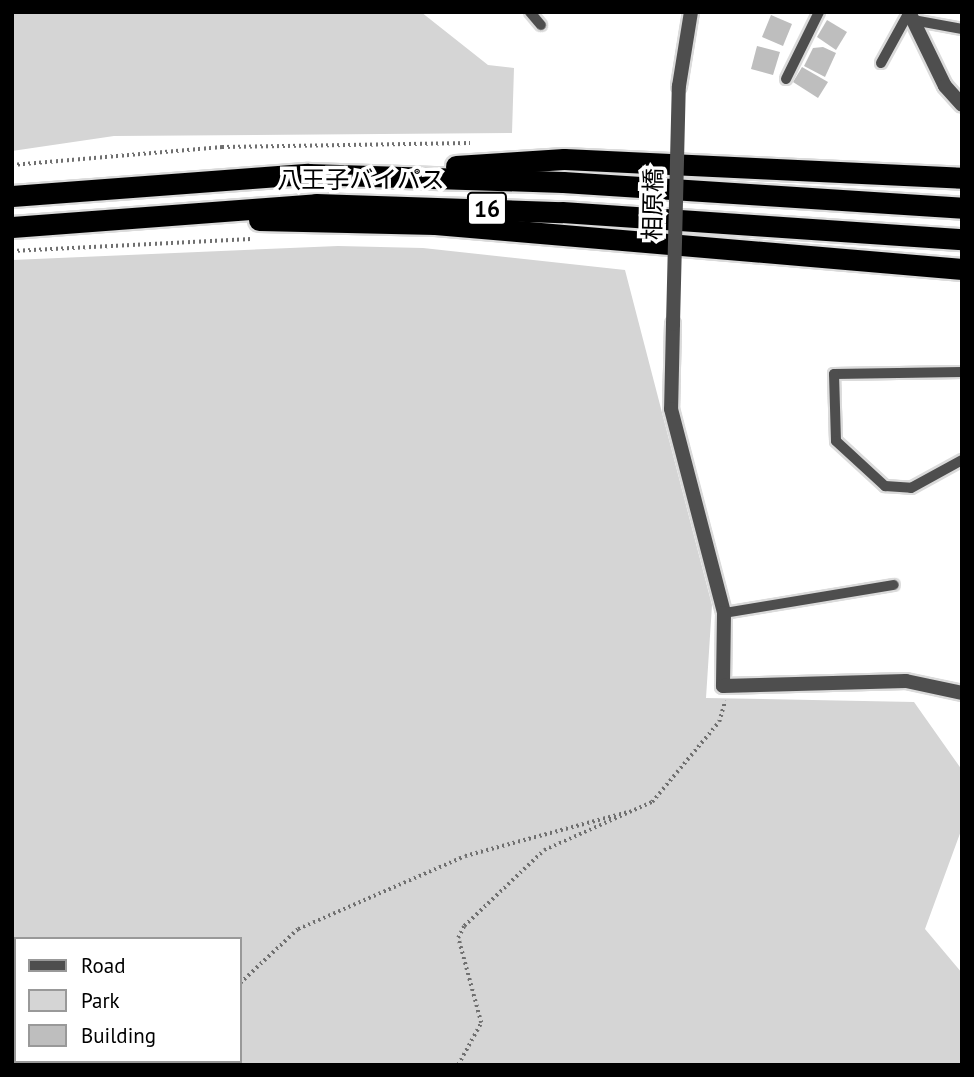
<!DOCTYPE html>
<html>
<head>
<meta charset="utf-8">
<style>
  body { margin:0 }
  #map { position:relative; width:974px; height:1077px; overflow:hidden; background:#fff; font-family:"PT Sans","Noto Sans JP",sans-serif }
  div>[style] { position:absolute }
  .green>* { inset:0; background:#d5d5d5 }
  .building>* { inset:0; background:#bebebe }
  .path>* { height:3.5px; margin-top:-1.75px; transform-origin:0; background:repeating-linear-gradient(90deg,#707070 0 2px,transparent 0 5.5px) }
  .roads { filter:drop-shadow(2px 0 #dbdbdb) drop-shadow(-2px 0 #dbdbdb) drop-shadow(0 2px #dbdbdb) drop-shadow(0 -2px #dbdbdb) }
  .lane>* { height:10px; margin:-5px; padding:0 5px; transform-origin:5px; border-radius:5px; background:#4e4e4e }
  .street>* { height:14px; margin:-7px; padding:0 7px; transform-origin:7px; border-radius:7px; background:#4e4e4e }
  .highway>* { height:21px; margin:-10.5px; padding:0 10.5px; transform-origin:10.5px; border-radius:10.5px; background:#000 }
  .street-bridge>* { height:14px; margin:-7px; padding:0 7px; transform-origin:7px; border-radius:7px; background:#4e4e4e }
  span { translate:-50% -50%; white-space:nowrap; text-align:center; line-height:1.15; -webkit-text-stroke:7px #fff; paint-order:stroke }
  .shield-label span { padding:2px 5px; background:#fff; border:2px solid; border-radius:5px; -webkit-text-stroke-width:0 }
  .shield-label { font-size:23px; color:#000; font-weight:700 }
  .street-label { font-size:24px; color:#000 }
  .frame { position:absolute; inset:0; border:14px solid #000; pointer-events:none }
  .legend { position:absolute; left:14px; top:937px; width:228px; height:126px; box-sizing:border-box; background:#fff; border:2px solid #999; margin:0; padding:9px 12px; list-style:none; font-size:21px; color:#000 }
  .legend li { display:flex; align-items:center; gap:14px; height:35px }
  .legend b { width:35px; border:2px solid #999 }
</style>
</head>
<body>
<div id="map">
  <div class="green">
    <i style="clip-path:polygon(12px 12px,421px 12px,488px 65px,514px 68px,512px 133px,114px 136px,12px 151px)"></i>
    <i style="clip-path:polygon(evenodd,338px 246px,423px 248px,625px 270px,712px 605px,706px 698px,914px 702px,962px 770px,962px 828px,925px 929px,962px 973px,962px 1065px,12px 1065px,12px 260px,338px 246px,16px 939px,240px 939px,240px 1061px,16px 1061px,16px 939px)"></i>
  </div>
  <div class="building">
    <i style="clip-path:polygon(771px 15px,792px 24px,783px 46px,762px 37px)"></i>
    <i style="clip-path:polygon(827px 20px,847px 32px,836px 50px,817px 37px)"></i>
    <i style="clip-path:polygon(757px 46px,780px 52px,773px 75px,751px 69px)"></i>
    <i style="clip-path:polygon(823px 47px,836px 53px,825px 77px,804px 66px,813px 48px)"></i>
    <i style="clip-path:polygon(802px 67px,828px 82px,818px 98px,793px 82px)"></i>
  </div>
  <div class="path">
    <i style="left:12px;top:165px;width:211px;rotate:-4.9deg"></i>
    <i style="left:222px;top:147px;width:248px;rotate:-0.9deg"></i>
    <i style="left:12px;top:251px;width:239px;rotate:-2.9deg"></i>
    <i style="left:240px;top:983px;width:79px;rotate:-43deg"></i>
    <i style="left:298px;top:929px;width:182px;rotate:-23.6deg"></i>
    <i style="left:465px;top:856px;width:169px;rotate:-15.1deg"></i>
    <i style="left:12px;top:1012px;width:4px;rotate:-27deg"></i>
    <i style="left:458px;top:1065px;width:48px;rotate:-61.3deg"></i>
    <i style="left:481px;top:1023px;width:88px;rotate:-105.1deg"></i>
    <i style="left:458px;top:938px;width:13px;rotate:-63deg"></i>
    <i style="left:464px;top:926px;width:110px;rotate:-43.5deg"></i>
    <i style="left:544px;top:850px;width:118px;rotate:-24deg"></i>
    <i style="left:652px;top:802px;width:104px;rotate:-50.1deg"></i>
    <i style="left:719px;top:722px;width:22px;rotate:-74deg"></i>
  </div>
  <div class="roads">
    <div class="lane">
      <i style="left:530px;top:12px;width:17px;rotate:50deg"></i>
      <i style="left:913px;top:20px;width:50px;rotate:10.4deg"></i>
      <i style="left:881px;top:63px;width:58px;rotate:-61.2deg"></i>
      <i style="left:786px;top:79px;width:75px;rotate:-63.8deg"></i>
      <i style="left:962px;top:372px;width:128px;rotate:179.1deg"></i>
      <i style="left:834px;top:374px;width:67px;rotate:88.3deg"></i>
      <i style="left:836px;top:441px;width:67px;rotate:42.6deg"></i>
      <i style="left:885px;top:486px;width:26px;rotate:4deg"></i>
      <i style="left:911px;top:488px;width:58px;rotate:-28.8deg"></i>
      <i style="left:724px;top:613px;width:172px;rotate:-9.4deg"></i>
    </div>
    <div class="street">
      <i style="left:909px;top:12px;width:82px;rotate:64.1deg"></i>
      <i style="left:945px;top:86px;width:25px;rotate:48deg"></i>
      <i style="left:679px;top:86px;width:75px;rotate:-80.8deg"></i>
      <i style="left:673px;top:324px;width:85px;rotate:91.3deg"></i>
      <i style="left:671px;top:409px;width:211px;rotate:75.4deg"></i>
      <i style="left:724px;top:613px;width:73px;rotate:90.8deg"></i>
      <i style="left:723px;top:686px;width:183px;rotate:-1.6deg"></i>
      <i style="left:906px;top:681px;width:57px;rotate:12.1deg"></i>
    </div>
    <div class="highway">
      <i style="left:456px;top:166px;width:108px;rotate:-3.7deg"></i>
      <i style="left:564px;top:159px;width:398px;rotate:2.7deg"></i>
      <i style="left:12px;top:196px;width:297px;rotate:-4.3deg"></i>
      <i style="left:308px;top:174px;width:255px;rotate:1.8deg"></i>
      <i style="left:563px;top:182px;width:400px;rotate:3.7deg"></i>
      <i style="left:259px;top:220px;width:176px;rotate:1.3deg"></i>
      <i style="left:435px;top:224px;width:529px;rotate:4.88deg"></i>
      <i style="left:12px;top:227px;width:305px;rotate:-4.3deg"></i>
      <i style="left:316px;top:204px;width:246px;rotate:1.9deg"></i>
      <i style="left:562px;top:212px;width:401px;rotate:3.9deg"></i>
    </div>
  </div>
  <div class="street-bridge">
    <i style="left:673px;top:324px;width:238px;rotate:-88.6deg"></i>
  </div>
  <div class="shield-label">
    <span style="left:487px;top:209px">16</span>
  </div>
  <div class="street-label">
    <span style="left:361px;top:180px">八王子バイパス</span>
    <span style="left:653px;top:204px;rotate:-89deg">相原橋</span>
  </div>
  <div class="frame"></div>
  <ul class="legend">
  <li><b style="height:9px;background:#4e4e4e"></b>Road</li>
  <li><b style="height:19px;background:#d5d5d5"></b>Park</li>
  <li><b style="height:19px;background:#bebebe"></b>Building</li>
  </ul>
</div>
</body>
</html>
